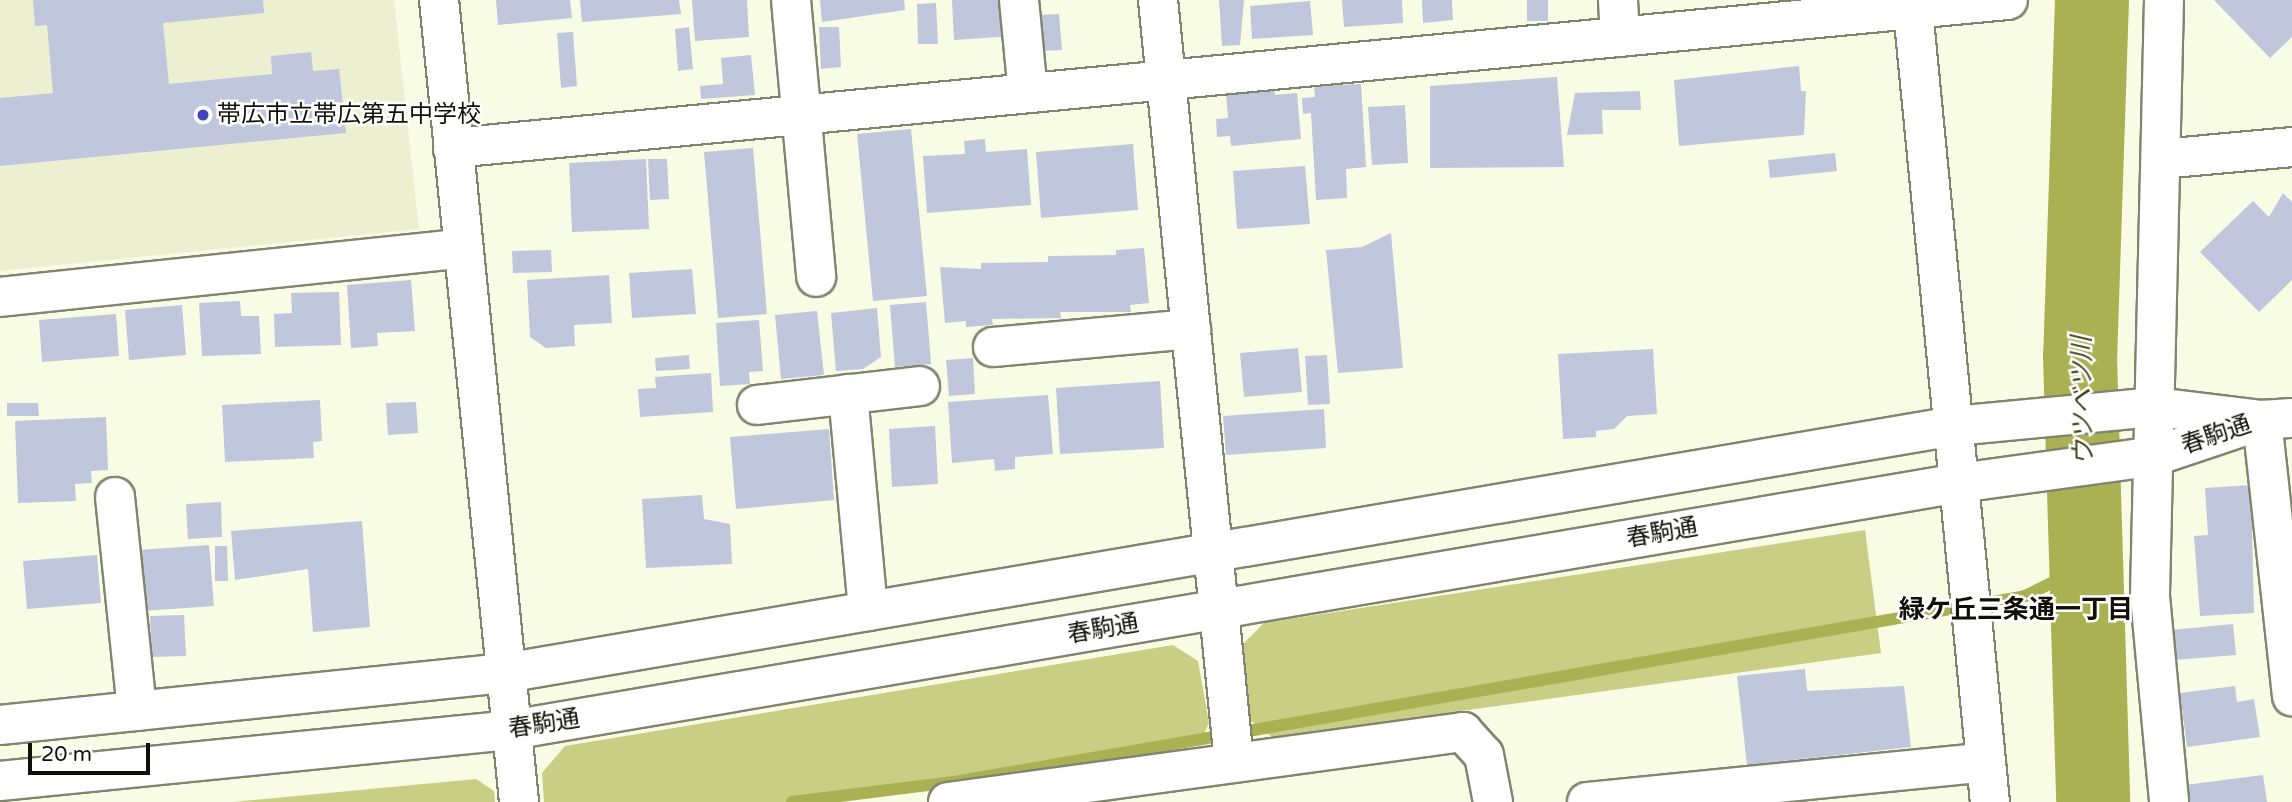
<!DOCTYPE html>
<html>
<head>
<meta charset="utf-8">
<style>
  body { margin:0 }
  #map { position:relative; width:2292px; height:802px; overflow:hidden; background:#f9fce5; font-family:"Varela Round","Noto Sans JP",sans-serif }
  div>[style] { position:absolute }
  .built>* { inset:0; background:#ecf0d1 }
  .green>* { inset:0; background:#c8cf84 }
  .stream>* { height:12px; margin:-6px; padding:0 6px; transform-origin:6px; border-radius:6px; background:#aab152 }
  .river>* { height:74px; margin:-37px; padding:0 37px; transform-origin:37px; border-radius:37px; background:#aab152 }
  .building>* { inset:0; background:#c0c6db }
  .roads { filter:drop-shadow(2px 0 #81846f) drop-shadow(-2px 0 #81846f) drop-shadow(0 2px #81846f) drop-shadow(0 -2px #81846f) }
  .minor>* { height:38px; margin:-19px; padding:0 19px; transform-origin:19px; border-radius:19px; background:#fff }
  .dots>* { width:19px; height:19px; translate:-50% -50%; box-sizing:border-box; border:4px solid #fff; border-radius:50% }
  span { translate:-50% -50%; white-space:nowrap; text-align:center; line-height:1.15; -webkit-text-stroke:5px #fff; paint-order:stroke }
  .poi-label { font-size:24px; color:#0f1008 }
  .left { translate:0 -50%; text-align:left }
  .street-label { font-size:24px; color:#0f1008 }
  .water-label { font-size:26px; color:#454921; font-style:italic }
  .neighbourhood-label { font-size:26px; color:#0f1008; font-weight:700 }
  .scale { position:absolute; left:28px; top:743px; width:122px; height:32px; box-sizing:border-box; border:4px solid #0f1008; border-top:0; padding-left:9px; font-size:21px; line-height:24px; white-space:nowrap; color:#0f1008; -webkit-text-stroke:5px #fff; paint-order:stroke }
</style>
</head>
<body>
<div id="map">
  <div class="built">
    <i style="clip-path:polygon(0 0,394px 0,419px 229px,0 271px)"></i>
  </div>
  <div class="green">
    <i style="clip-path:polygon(1865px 530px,1881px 653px,1272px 737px,1247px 718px,1240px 647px,1264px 623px)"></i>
    <i style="clip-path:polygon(1173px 645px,1198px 661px,1209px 723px,1199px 745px,815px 802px,544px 802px,542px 773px,565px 746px)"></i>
    <i style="clip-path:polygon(476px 779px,494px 791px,495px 802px,233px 802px)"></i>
  </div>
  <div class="stream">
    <i style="left:792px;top:802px;width:169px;rotate:-7.1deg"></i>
    <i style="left:960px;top:781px;width:1081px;rotate:-9.85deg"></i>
    <i style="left:2025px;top:596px;width:66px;rotate:-26.2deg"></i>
  </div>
  <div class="river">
    <i style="left:2092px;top:0;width:356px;rotate:91.9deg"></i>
    <i style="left:2080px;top:356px;width:446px;rotate:88.3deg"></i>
  </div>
  <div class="building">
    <i style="clip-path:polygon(33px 0,263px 0,264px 13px,163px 23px,169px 84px,272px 74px,271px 56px,311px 52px,313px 71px,339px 69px,346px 133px,0 166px,0 98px,53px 93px,47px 25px,35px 26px)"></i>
    <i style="clip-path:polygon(496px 0,570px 0,572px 18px,498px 25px)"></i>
    <i style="clip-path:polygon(580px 0,679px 0,681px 14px,582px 22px)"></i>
    <i style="clip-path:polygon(692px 0,747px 0,749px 37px,695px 41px)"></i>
    <i style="clip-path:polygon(820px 0,904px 0,905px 10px,822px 22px)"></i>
    <i style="clip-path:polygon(952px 0,1011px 0,1013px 36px,954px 40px)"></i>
    <i style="clip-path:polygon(1219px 0,1244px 0,1240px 45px,1222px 46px)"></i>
    <i style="clip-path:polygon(1342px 0,1402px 0,1403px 23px,1344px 27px)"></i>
    <i style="clip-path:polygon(1422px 0,1452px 0,1453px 20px,1423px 23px)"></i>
    <i style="clip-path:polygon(1527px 0,1548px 0,1548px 21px,1527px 21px)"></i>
    <i style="clip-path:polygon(2214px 0,2292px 0,2292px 37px,2270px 58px)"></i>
    <i style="clip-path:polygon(1310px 1px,1313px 35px,1252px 39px,1250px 6px)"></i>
    <i style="clip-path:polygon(936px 3px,938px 44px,918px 44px,917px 4px)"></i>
    <i style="clip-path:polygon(1059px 14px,1062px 50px,1042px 51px,1039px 15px)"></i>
    <i style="clip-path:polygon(689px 27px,693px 69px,678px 71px,675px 29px)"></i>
    <i style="clip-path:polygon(819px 27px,839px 27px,841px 67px,821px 69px)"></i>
    <i style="clip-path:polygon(573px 32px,577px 86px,561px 88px,557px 33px)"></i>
    <i style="clip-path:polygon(751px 55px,755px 95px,701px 99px,700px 86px,723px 84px,721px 58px)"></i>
    <i style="clip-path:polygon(1799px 66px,1801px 91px,1806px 91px,1804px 135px,1679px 146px,1674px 80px)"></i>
    <i style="clip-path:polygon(1557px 77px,1564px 167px,1430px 168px,1430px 86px)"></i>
    <i style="clip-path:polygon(1361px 84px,1366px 167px,1346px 169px,1347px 198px,1316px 200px,1311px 113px,1303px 114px,1302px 98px,1315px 97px,1314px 86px)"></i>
    <i style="clip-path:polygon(1274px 88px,1275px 95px,1297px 93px,1301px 139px,1231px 146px,1230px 136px,1217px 137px,1216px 119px,1228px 118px,1226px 92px)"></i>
    <i style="clip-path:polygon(1640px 91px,1641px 110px,1602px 110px,1603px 134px,1567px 135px,1575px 93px)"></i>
    <i style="clip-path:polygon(1405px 105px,1408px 163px,1372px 165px,1368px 107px)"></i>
    <i style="clip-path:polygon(911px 129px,927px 296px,873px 301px,857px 134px)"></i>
    <i style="clip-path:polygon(985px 139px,986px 152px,1027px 149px,1031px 205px,927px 213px,923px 156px,965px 154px,964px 141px)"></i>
    <i style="clip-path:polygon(1133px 144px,1138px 210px,1041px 218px,1036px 152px)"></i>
    <i style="clip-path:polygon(753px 148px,767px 314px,718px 318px,704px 152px)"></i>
    <i style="clip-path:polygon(1835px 153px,1837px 171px,1770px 178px,1768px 160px)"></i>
    <i style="clip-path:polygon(646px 159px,649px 229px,572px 232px,569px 163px)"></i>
    <i style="clip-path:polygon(648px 159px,667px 159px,669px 199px,650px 200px)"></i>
    <i style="clip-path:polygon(1305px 166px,1310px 224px,1237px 229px,1233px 171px)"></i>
    <i style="clip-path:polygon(2283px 193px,2292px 202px,2292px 280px,2259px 312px,2200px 252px,2253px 201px,2269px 217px)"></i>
    <i style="clip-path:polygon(1391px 233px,1403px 368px,1338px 373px,1326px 250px,1362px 247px)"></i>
    <i style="clip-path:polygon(1144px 248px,1149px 303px,1130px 305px,1131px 312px,1060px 312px,1061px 318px,992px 319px,993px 325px,966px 327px,966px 321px,945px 323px,940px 267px,981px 269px,981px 263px,1048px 262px,1048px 256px,1116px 255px,1116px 250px)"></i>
    <i style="clip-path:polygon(551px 250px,552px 272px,513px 273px,512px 251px)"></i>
    <i style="clip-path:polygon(692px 269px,696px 314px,632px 318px,629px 273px)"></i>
    <i style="clip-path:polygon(609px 275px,612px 323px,574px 325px,575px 346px,546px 348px,530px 337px,527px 280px)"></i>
    <i style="clip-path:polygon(411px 280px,415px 331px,377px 333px,378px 346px,351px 348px,347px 285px)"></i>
    <i style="clip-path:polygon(339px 292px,341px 345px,275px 347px,274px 314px,292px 313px,291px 293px)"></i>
    <i style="clip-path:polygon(240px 301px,241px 316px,259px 316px,261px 354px,202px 356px,199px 303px)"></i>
    <i style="clip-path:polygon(926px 302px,931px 364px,895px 367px,890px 305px)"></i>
    <i style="clip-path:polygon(182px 305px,186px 355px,129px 360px,125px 310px)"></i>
    <i style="clip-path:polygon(877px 308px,881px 357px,863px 369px,836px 371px,831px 313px)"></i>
    <i style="clip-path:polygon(817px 311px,824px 375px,781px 379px,775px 315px)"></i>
    <i style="clip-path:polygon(116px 314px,119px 356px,42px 362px,39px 320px)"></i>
    <i style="clip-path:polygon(759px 320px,763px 371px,749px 372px,750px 384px,720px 386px,716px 323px)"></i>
    <i style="clip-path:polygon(1298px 348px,1302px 392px,1244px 397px,1240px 353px)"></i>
    <i style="clip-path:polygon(1653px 349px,1657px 414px,1627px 416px,1614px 429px,1596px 431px,1596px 437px,1563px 439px,1558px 354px)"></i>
    <i style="clip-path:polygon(689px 355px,690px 369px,656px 371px,655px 358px)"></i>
    <i style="clip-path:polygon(1327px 355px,1330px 404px,1308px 405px,1305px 356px)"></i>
    <i style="clip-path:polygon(973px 358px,975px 394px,949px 396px,946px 360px)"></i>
    <i style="clip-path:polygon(711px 373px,713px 412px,640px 417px,638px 389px,656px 388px,655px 377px)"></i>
    <i style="clip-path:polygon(1160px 381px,1164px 448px,1060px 454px,1056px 388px)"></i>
    <i style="clip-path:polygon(1048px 395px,1053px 454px,1015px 457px,1015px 469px,995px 471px,994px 459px,952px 463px,948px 402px)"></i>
    <i style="clip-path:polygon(320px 400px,322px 441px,313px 442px,314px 458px,225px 462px,222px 405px)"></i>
    <i style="clip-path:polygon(416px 402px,418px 433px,388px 435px,386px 403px)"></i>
    <i style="clip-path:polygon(7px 403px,38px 403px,39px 416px,7px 416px)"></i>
    <i style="clip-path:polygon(1324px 409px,1326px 448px,1226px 455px,1223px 416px)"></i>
    <i style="clip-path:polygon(106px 417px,108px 470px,91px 471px,92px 483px,75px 484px,76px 501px,18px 503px,15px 421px)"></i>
    <i style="clip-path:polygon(935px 426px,938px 484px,892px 487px,889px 429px)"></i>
    <i style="clip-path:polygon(829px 429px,834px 500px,736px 509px,730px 437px)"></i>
    <i style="clip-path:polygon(2251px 485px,2254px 613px,2200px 616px,2194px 536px,2208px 535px,2205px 488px)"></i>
    <i style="clip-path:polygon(702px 495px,704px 519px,730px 524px,732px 564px,646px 568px,642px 499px)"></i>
    <i style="clip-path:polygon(221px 502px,222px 537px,188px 539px,186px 504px)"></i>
    <i style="clip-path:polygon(362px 521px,370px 627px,313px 632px,308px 569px,235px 580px,231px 531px)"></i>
    <i style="clip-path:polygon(209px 545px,214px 606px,142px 611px,138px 550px)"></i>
    <i style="clip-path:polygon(215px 546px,227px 546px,228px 581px,215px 581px)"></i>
    <i style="clip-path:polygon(97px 555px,101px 603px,27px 609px,23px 561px)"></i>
    <i style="clip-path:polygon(184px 615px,186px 656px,152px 657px,150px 616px)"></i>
    <i style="clip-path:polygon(2233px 624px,2236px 655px,2174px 660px,2171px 630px)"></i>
    <i style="clip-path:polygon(1805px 669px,1807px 691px,1904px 686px,1911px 747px,1747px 765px,1737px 676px)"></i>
    <i style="clip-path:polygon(2235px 686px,2237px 702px,2254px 699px,2260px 737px,2187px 747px,2180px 693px)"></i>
    <i style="clip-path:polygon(2263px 775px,2267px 802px,2179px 802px,2177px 786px)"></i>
  </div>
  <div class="roads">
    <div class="minor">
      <i style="left:439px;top:0;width:806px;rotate:84.3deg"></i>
      <i style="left:791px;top:0;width:278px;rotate:84.8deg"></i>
      <i style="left:1019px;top:0;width:93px;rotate:84.5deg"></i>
      <i style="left:1158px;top:0;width:766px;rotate:84.3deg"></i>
      <i style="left:1618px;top:0;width:37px;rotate:87deg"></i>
      <i style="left:1912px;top:0;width:806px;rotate:84.45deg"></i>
      <i style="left:2164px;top:0;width:596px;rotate:91.35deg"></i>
      <i style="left:2150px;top:596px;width:207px;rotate:84.7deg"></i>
      <i style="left:453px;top:148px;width:1562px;rotate:-5.44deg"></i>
      <i style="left:2161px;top:159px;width:132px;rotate:-5.2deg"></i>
      <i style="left:0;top:297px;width:466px;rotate:-6deg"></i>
      <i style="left:993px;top:347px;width:199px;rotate:-5.2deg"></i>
      <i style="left:848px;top:394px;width:218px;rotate:84.7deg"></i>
      <i style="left:757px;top:405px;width:164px;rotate:-6.6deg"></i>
      <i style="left:2262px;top:420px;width:278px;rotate:83.8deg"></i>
      <i style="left:115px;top:497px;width:215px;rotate:84.1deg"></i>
      <i style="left:0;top:725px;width:508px;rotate:-5.88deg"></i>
      <i style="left:505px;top:673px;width:1470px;rotate:-9.67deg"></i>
      <i style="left:1954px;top:426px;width:203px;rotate:-5.4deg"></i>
      <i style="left:2156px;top:407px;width:107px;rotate:7deg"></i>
      <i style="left:2262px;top:420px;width:30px;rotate:-4deg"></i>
      <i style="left:0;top:781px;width:514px;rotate:-5.7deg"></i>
      <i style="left:511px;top:730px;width:1469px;rotate:-9.68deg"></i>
      <i style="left:1959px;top:483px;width:198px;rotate:-7.8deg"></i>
      <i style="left:2155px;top:456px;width:103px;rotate:-18.6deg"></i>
      <i style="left:948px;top:802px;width:520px;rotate:-7.74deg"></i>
      <i style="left:1463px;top:732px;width:31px;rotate:48deg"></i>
      <i style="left:1484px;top:755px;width:48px;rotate:79.2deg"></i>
      <i style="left:1587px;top:802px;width:401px;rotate:-5.7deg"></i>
    </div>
  </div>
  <div class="dots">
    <i style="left:203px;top:115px;background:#3d45b9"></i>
  </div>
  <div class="poi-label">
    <span class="left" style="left:217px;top:115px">帯広市立帯広第五中学校</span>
  </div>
  <div class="street-label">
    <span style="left:2216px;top:435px;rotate:-19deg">春駒通</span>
    <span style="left:1662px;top:533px;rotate:-10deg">春駒通</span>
    <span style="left:1103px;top:629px;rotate:-10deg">春駒通</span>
    <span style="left:544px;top:724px;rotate:-9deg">春駒通</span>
  </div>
  <div class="water-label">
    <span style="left:2083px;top:401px;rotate:-91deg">ウツベツ川</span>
  </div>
  <div class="neighbourhood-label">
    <span style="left:2016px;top:610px">緑ケ丘三条通一丁目</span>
  </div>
  <div class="scale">20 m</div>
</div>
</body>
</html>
